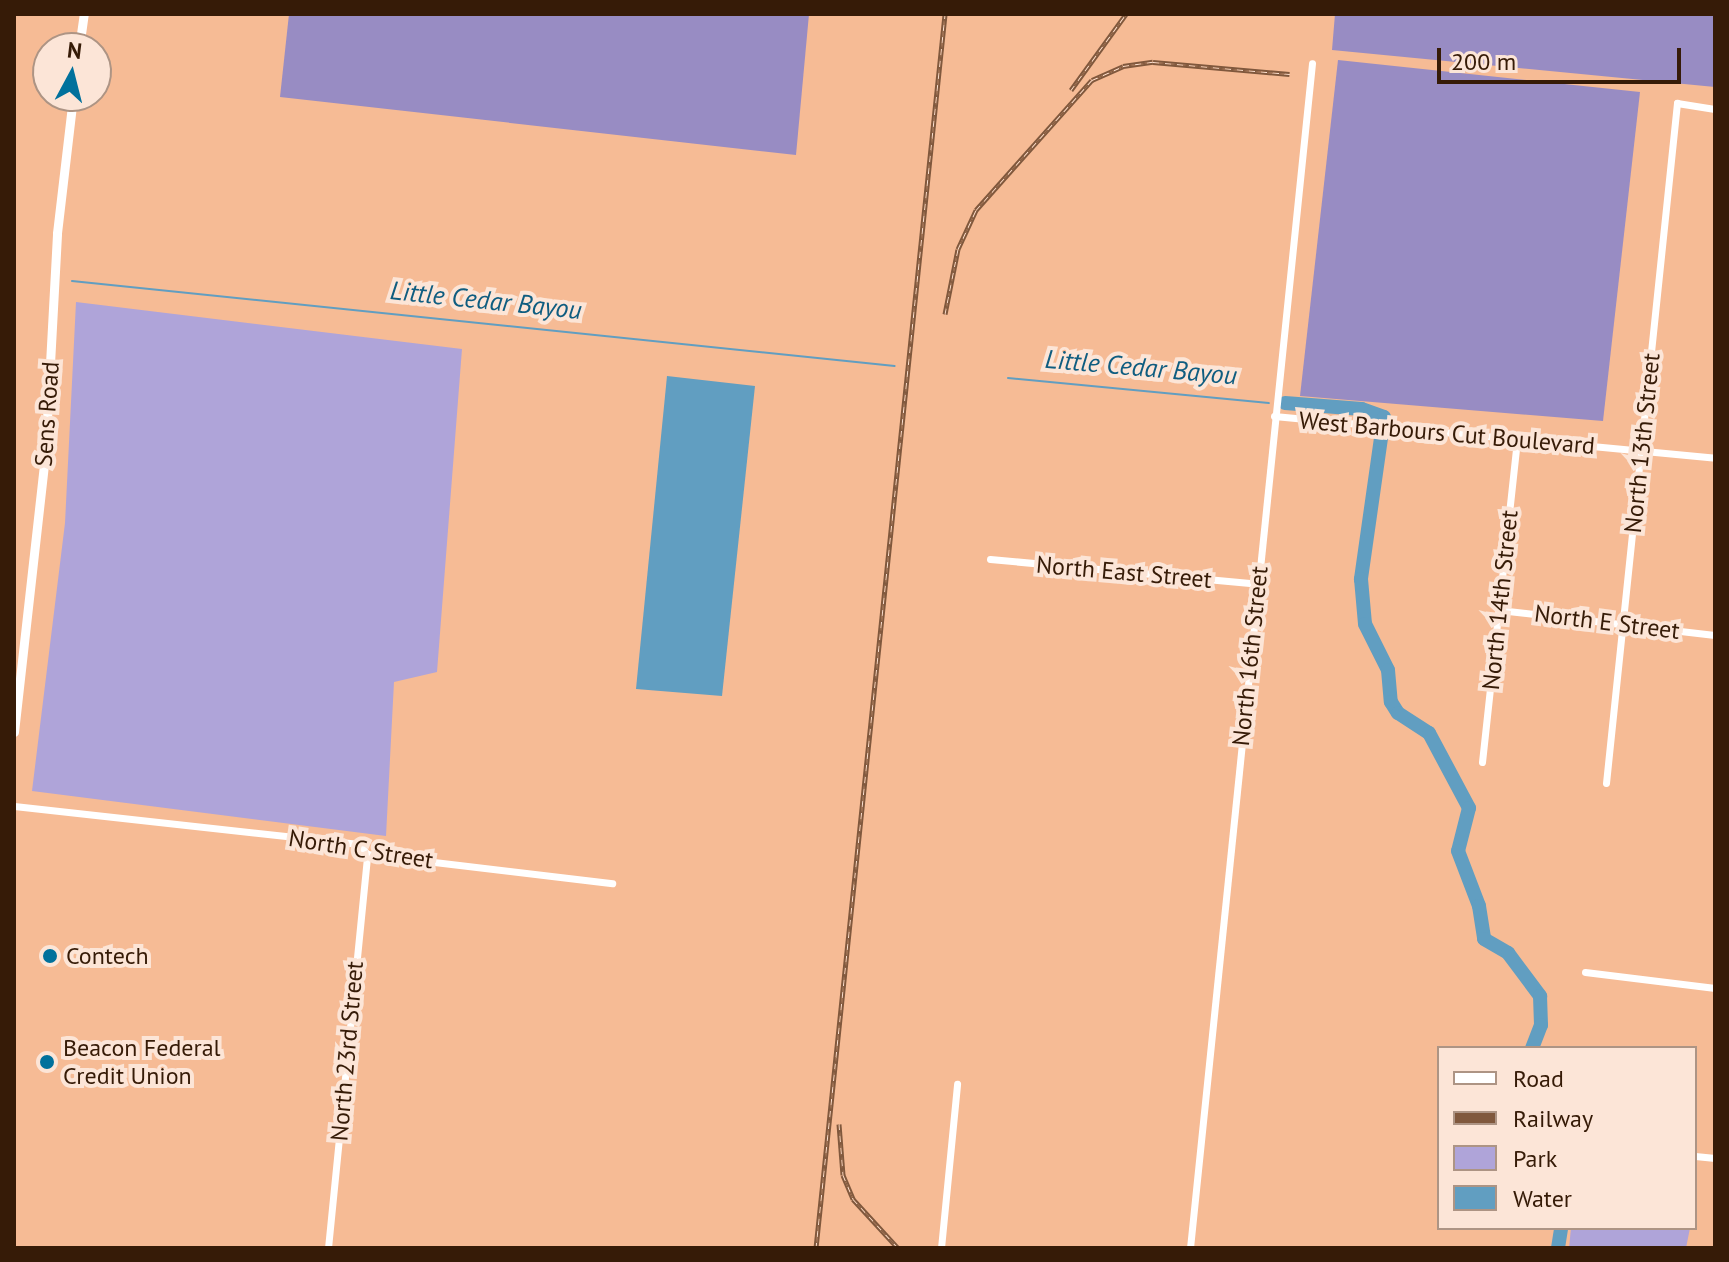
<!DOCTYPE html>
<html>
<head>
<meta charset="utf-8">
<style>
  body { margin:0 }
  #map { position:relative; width:1729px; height:1262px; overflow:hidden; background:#f6bb95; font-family:"PT Sans",sans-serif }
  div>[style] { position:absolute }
  .green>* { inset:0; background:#afa4d9 }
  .forest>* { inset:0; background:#988cc3 }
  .water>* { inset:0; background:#619ec1 }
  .stream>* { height:2px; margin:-1px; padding:0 1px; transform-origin:1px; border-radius:1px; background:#619ec1 }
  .river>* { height:14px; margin:-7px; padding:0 7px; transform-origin:7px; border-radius:7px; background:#619ec1 }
  .minor>* { height:7px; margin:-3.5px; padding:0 3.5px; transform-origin:3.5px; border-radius:3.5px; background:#fff }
  .secondary>* { height:9px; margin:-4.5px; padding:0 4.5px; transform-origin:4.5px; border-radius:4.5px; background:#fff }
  .rail>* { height:5px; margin-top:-2.5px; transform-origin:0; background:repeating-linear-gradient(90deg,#fce5d7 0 6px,#80583d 0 12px); box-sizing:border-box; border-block:2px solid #80583d }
  .dots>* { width:22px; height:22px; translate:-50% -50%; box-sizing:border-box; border:4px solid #fce5d7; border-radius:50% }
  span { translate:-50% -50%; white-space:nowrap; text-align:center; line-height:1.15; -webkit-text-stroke:8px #fce5d7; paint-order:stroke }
  .street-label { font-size:24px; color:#361b07 }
  .poi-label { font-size:24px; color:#361b07 }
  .left { translate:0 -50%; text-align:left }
  .water-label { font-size:26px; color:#0f5d80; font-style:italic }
  .frame { position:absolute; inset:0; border:16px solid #361b07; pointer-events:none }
  .legend { position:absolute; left:1437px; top:1046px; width:260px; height:184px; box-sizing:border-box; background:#fce5d7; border:2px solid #ad9484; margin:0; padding:10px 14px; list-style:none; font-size:24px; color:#361b07 }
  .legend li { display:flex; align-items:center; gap:16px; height:40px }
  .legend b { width:40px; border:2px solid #ad9484 }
  .north { position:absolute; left:32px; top:32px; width:80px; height:80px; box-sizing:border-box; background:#fce5d7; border:2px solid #ad9484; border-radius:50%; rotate:7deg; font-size:22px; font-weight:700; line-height:32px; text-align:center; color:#361b07 }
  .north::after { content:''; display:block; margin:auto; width:28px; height:36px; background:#01719c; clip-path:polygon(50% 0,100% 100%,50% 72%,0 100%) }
  .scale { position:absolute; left:1437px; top:48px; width:244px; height:36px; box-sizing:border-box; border:4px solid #361b07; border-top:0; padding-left:10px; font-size:24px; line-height:28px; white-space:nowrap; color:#361b07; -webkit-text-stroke:6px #fce5d7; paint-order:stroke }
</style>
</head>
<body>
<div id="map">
  <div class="green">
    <i style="clip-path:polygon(76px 302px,462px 349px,437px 672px,394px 682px,386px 836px,32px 791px,65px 523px)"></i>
    <i style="clip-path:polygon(1571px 1228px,1690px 1228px,1686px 1248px,1569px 1248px)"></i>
  </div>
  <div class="forest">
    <i style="clip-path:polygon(289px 14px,809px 14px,796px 155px,280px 97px)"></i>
    <i style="clip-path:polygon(1335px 14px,1715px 14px,1715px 87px,1332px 50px)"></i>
    <i style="clip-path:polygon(1338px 60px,1640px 92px,1603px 421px,1300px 396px)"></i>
  </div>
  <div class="water">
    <i style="clip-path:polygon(667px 376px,755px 386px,722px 696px,636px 689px)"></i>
  </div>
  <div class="stream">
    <i style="left:72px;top:281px;width:827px;rotate:5.9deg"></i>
    <i style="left:1008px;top:378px;width:262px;rotate:5.5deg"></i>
  </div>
  <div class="river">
    <i style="left:1285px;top:403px;width:77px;rotate:4.5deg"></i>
    <i style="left:1362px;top:409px;width:23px;rotate:20deg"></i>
    <i style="left:1384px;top:417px;width:164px;rotate:98.1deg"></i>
    <i style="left:1361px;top:579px;width:45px;rotate:84.9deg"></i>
    <i style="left:1365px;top:624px;width:51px;rotate:63.4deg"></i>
    <i style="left:1388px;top:670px;width:32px;rotate:85deg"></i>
    <i style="left:1391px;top:702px;width:13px;rotate:58deg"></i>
    <i style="left:1398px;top:713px;width:37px;rotate:33deg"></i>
    <i style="left:1429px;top:733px;width:85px;rotate:61.9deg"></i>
    <i style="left:1469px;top:808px;width:44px;rotate:104.3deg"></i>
    <i style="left:1458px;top:851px;width:59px;rotate:69.1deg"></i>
    <i style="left:1479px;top:906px;width:33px;rotate:81deg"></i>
    <i style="left:1484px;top:939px;width:28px;rotate:30deg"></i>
    <i style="left:1508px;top:953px;width:54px;rotate:53.3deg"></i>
    <i style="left:1540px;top:996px;width:29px;rotate:88deg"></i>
    <i style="left:1541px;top:1025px;width:25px;rotate:111deg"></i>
    <i style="left:1558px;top:1248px;width:20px;rotate:-81deg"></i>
  </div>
  <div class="minor">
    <i style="left:1274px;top:416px;width:443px;rotate:5.4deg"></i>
    <i style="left:990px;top:559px;width:269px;rotate:5.3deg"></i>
    <i style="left:1499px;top:610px;width:217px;rotate:6.6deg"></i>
    <i style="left:1482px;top:762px;width:326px;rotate:-83.8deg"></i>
    <i style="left:1606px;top:783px;width:684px;rotate:-84.04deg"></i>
    <i style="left:1677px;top:103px;width:38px;rotate:9deg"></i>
    <i style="left:14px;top:806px;width:347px;rotate:6.3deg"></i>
    <i style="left:359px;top:844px;width:13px;rotate:51deg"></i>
    <i style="left:367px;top:854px;width:247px;rotate:6.8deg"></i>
    <i style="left:1585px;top:972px;width:131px;rotate:7deg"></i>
    <i style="left:1695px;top:1156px;width:20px;rotate:6deg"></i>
    <i style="left:328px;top:1248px;width:396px;rotate:-84.3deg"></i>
    <i style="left:941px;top:1248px;width:165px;rotate:-84.4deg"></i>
    <i style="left:1190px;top:1248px;width:1191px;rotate:-84.12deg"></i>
  </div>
  <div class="secondary">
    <i style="left:79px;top:48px;width:34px;rotate:-82deg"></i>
    <i style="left:14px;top:732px;width:278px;rotate:-83.6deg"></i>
    <i style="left:45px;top:456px;width:223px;rotate:-86.9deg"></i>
    <i style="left:57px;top:233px;width:138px;rotate:-83.3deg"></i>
  </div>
  <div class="rail">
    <i style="left:1071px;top:90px;width:94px;rotate:-54.1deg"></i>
    <i style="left:945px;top:314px;width:66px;rotate:-78.7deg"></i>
    <i style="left:958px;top:249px;width:43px;rotate:-65.2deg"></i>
    <i style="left:976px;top:210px;width:174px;rotate:-48.3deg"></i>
    <i style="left:1092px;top:80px;width:34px;rotate:-24deg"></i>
    <i style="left:1123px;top:66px;width:30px;rotate:-8deg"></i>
    <i style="left:1153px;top:62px;width:137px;rotate:5deg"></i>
    <i style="left:839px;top:1124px;width:51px;rotate:85.5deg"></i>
    <i style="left:843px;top:1175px;width:26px;rotate:67deg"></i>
    <i style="left:853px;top:1199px;width:67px;rotate:47.4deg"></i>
    <i style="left:816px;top:1248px;width:1241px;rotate:-84.03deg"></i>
  </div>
  <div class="dots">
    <i style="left:50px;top:956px;background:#01719c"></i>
    <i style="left:47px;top:1062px;background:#01719c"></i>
  </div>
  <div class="street-label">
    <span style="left:47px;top:414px;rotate:-86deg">Sens Road</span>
    <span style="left:1447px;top:433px;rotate:5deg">West Barbours Cut Boulevard</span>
    <span style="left:1642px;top:443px;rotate:-84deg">North 13th Street</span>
    <span style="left:1124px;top:572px;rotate:5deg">North East Street</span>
    <span style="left:1500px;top:600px;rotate:-84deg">North 14th Street</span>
    <span style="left:1607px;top:622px;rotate:7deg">North E Street</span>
    <span style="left:1250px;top:656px;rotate:-84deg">North 16th Street</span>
    <span style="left:361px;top:849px;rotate:9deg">North C Street</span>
    <span style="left:347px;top:1051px;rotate:-85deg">North 23rd Street</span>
  </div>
  <div class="poi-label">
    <span class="left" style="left:66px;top:956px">Contech</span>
    <span class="left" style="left:63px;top:1062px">Beacon Federal<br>Credit Union</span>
  </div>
  <div class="water-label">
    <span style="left:486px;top:300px;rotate:6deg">Little Cedar Bayou</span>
    <span style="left:1141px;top:367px;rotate:5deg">Little Cedar Bayou</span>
  </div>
  <div class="frame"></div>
  <ul class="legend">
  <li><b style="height:10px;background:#fff"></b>Road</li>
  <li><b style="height:10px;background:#80583d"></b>Railway</li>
  <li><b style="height:22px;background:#afa4d9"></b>Park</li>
  <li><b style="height:22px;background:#619ec1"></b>Water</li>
  </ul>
  <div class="north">N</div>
  <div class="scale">200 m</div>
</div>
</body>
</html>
